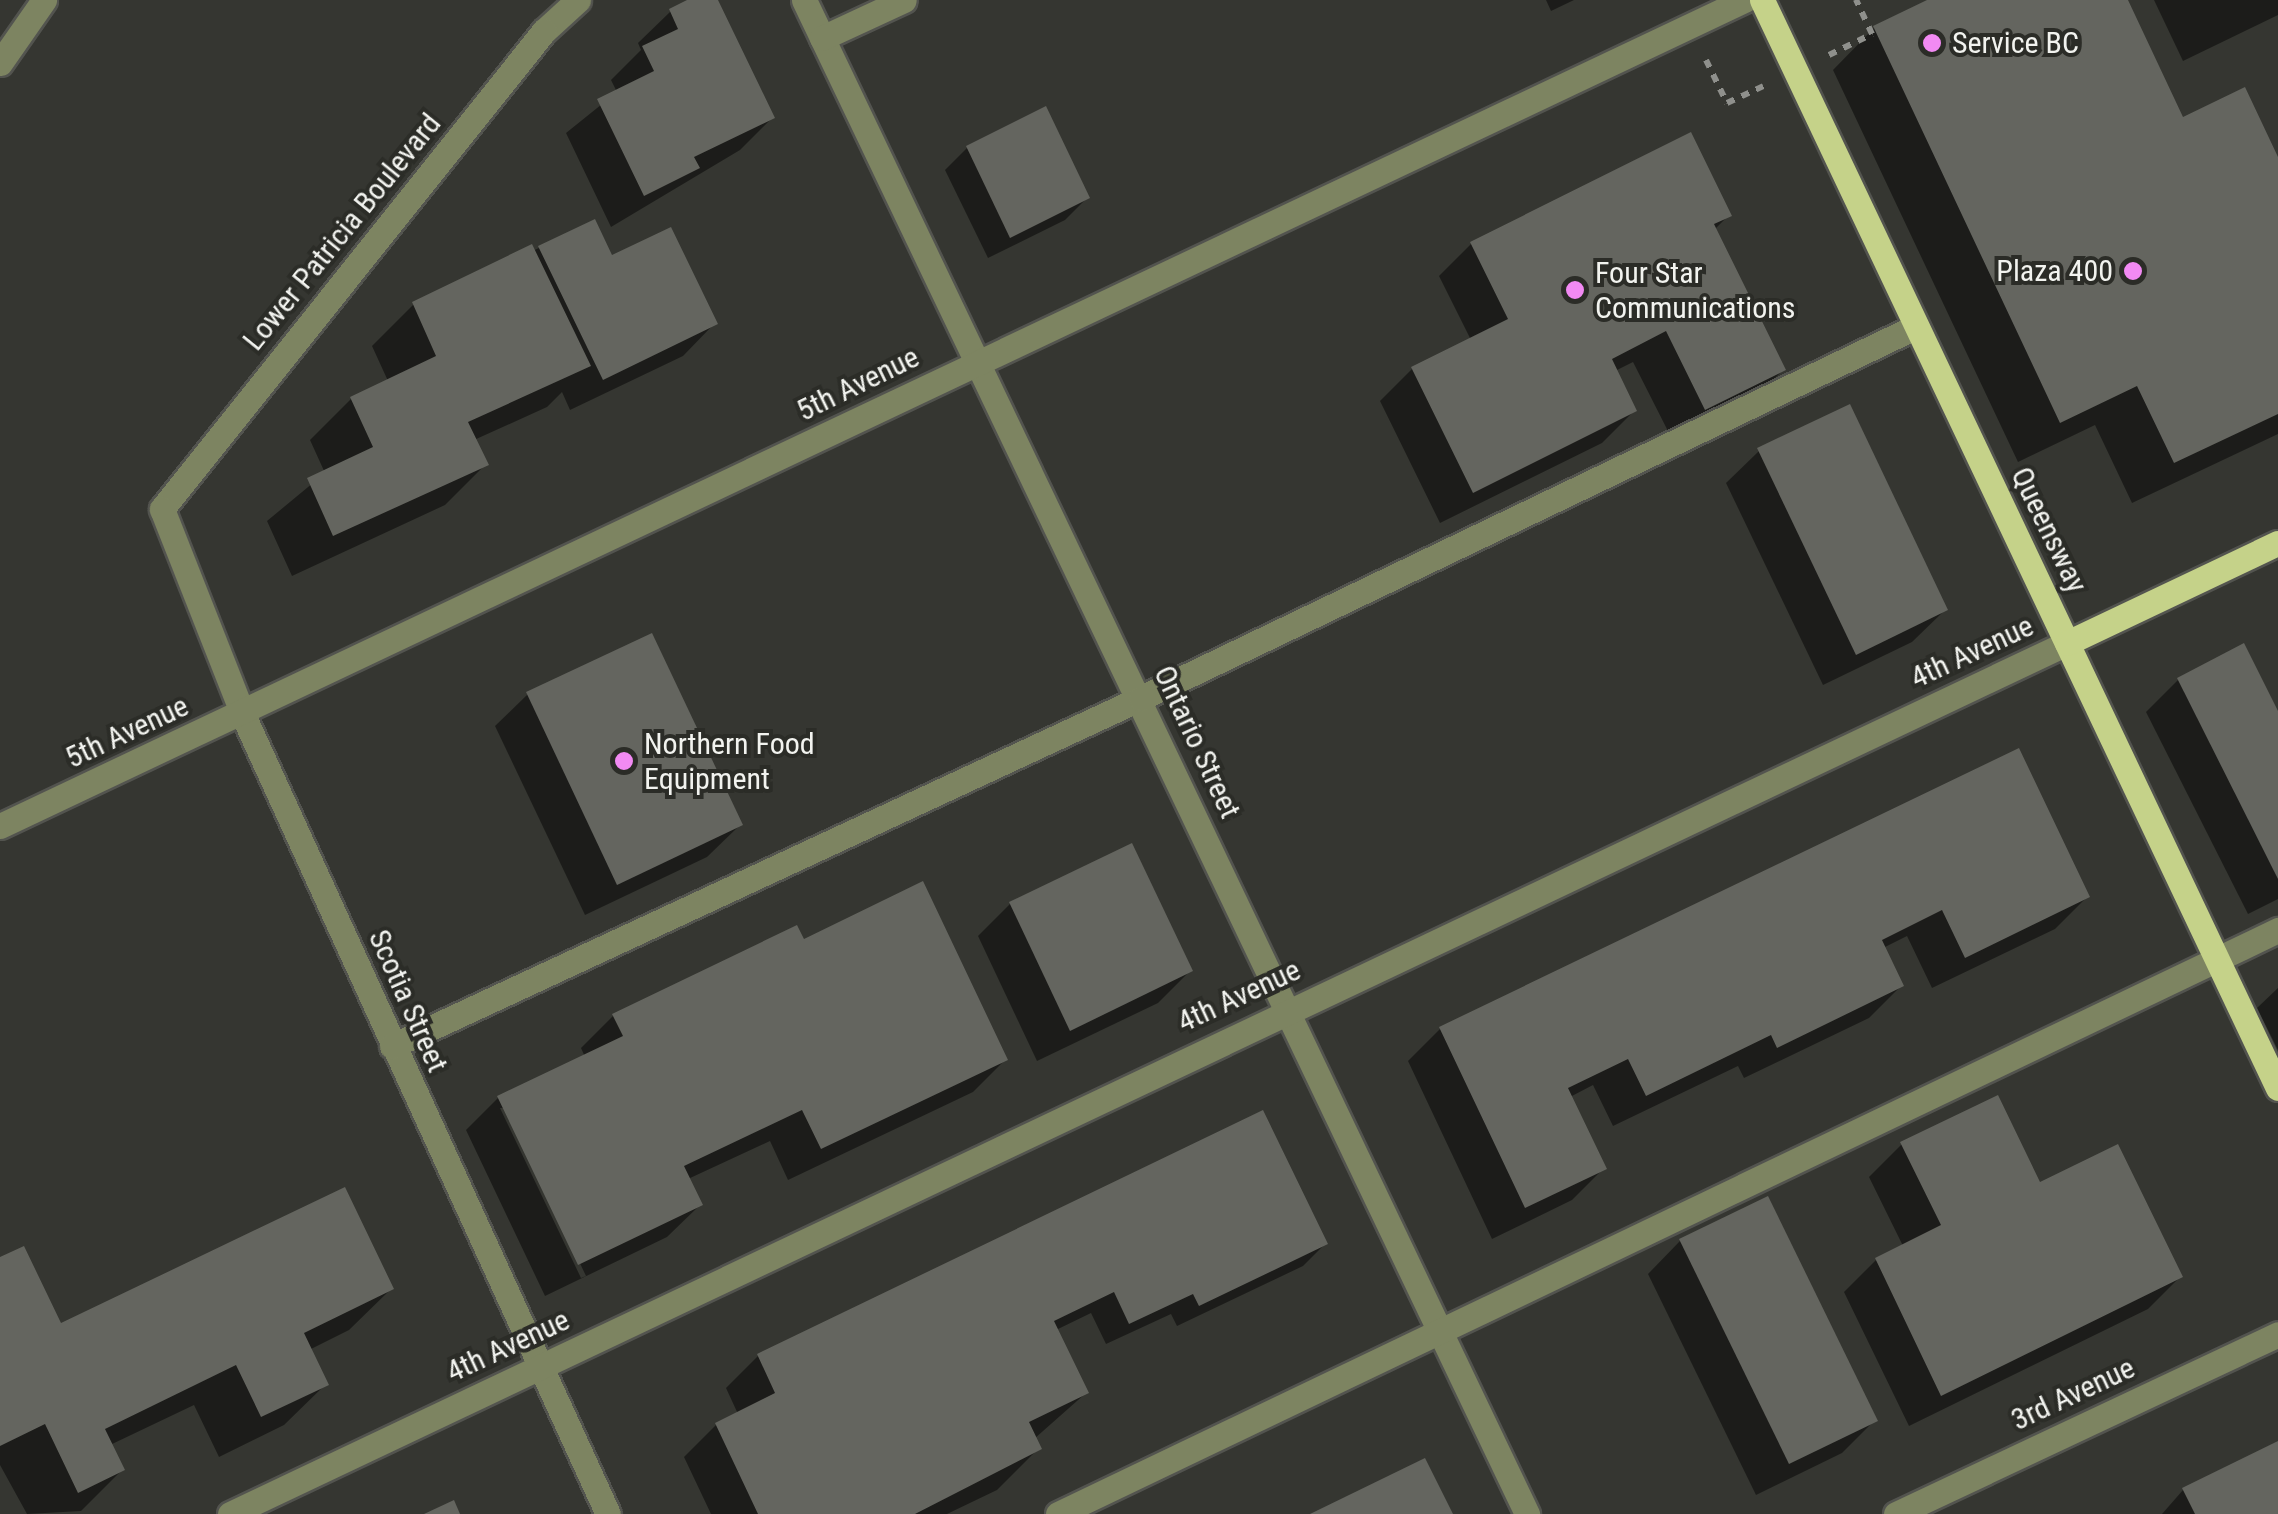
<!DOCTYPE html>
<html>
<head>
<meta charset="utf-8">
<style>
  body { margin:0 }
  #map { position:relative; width:2278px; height:1514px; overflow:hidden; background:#353631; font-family:"Roboto Condensed",sans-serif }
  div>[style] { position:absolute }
  .shadow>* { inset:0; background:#0007 }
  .building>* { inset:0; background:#64655f }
  .path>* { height:6px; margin-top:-3px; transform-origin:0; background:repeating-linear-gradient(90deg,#8f908c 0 8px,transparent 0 16px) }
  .roads { filter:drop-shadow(2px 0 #53544f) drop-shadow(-2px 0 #53544f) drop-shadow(0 2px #53544f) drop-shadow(0 -2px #53544f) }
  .minor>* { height:25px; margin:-12.5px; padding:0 12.5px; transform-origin:12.5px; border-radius:12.5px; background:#7d8461 }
  .major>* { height:25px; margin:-12.5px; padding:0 12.5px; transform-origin:12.5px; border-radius:12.5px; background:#c5d289 }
  .dots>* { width:28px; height:28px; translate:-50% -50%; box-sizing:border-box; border:5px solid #2b2c27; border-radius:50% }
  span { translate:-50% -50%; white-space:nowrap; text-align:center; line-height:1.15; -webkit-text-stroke:8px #2b2c27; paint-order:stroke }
  .poi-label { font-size:30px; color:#f2f3ef }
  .left { translate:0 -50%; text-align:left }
  .right { translate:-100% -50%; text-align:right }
  .street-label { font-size:30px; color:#f2f3ef }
</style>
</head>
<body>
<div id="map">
  <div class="shadow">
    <i style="clip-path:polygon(693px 0,715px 0,772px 118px,740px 150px,611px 227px,566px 133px,617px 92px,611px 80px,641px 50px,638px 43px,671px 11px)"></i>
    <i style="clip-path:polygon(1546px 0,1574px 0,1551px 11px)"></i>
    <i style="clip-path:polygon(1933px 0,2125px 0,2182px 121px,2278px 163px,2278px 434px,2132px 503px,2095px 425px,2018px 462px,1833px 70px,1874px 28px)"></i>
    <i style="clip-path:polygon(2154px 0,2278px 0,2278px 15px,2183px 61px)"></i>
    <i style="clip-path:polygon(967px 148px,1087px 198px,1065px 220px,988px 258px,945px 170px)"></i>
    <i style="clip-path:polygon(1729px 215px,1714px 230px,1783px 370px,1751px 402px,1673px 441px,1633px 362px,1615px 371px,1634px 411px,1602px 443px,1440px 523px,1380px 401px,1412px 369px,1471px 340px,1439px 276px,1471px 244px)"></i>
    <i style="clip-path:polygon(539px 248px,611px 259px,715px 323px,683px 356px,570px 410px,562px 392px,547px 407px,474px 440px,486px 464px,445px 505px,292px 576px,267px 521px,325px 473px,310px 440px,351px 399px,388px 381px,372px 346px,414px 304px)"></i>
    <i style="clip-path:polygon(1759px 451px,1945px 610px,1912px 642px,1823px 685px,1726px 483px)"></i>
    <i style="clip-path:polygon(2178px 680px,2278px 716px,2278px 899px,2248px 914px,2146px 712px)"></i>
    <i style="clip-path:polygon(528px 694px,740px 825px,707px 857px,585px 915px,495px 726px)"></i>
    <i style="clip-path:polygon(1894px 810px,2087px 897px,2055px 929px,1932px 988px,1907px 936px,1883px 948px,1901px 986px,1869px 1018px,1744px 1078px,1738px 1066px,1613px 1126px,1593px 1085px,1570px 1097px,1604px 1168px,1572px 1200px,1492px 1239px,1408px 1061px,1440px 1029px)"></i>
    <i style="clip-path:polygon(1010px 904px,1190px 971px,1158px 1003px,1037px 1061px,978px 936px)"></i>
    <i style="clip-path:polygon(evenodd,796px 929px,802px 942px,1005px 1060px,973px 1092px,788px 1180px,770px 1141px,688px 1179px,700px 1205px,667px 1237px,545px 1296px,466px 1130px,498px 1098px,585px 1057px,581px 1048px,613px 1016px,796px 929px,500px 1108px,506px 1108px,586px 1276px,581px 1278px,500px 1108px)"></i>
    <i style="clip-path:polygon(2278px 988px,2278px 1050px,2257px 1008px)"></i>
    <i style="clip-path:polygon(1902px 1144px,2039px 1185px,2180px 1277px,2148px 1309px,1909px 1426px,1844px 1292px,1876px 1260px,1903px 1246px,1869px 1177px)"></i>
    <i style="clip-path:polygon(1767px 1199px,1875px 1420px,1842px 1453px,1756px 1495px,1648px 1274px,1680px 1241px)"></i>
    <i style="clip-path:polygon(1325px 1244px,1303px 1266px,1177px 1326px,1171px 1314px,1106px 1344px,1091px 1313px,1056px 1330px,1086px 1393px,1034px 1439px,1039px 1448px,997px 1490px,947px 1514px,711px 1514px,684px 1457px,716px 1425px,738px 1414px,726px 1388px,758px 1356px)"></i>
    <i style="clip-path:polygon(0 1260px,59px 1326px,391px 1289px,349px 1330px,309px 1350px,326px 1384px,284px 1425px,219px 1457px,194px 1405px,110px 1445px,122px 1470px,81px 1511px,27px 1514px,0 1465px)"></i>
    <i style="clip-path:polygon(2278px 1444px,2278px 1514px,2162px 1514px,2183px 1490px)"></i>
  </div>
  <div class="building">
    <i style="clip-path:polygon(687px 0,718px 0,775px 118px,694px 157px,700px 168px,644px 196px,597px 99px,654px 71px,642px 46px,678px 29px,669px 9px)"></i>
    <i style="clip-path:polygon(1927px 0,2128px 0,2183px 117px,2245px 87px,2278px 157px,2278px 414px,2174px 463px,2137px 386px,2060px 423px,1873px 26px)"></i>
    <i style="clip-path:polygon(1046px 106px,1090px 198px,1010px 238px,966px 146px)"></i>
    <i style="clip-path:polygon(1691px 132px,1732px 216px,1714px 224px,1786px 370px,1705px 410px,1666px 331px,1612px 359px,1637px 411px,1473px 493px,1411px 367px,1508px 319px,1470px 242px)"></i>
    <i style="clip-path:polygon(595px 219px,612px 255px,671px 227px,718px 324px,603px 380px,538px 246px)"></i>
    <i style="clip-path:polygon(532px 244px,591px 366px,468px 422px,489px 465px,333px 536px,307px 478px,373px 447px,350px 397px,436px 356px,412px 302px)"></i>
    <i style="clip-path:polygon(1850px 404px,1948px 610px,1856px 655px,1757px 448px)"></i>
    <i style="clip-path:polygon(652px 633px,743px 825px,617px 885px,526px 692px)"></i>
    <i style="clip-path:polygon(2244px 643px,2278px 711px,2278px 879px,2177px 678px)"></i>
    <i style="clip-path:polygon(2019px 748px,2090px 897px,1965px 958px,1942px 910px,1882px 940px,1904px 986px,1777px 1048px,1771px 1035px,1646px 1096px,1628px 1059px,1568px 1088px,1607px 1169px,1525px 1208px,1439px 1027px)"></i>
    <i style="clip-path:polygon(1132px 843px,1193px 971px,1070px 1031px,1009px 902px)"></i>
    <i style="clip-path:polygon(923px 881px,1008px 1060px,821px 1149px,802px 1110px,684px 1166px,703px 1205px,578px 1265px,497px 1096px,623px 1036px,612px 1014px,797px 925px,804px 939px)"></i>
    <i style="clip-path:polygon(1998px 1095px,2040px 1182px,2118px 1144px,2183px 1277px,1941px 1396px,1875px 1258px,1941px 1225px,1900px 1142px)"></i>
    <i style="clip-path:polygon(1263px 1110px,1328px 1244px,1199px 1306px,1193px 1294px,1129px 1324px,1114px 1292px,1054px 1321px,1089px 1393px,1029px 1422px,1042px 1449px,915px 1514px,758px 1514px,715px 1423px,775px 1393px,757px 1354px)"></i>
    <i style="clip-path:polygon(345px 1187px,394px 1289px,304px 1333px,329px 1385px,261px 1417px,236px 1365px,105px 1429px,125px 1470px,78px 1493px,45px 1424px,0 1446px,0 1257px,24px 1246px,61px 1323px)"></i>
    <i style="clip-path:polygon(1768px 1196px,1878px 1421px,1789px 1464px,1679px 1239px)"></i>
    <i style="clip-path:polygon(2278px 1441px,2278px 1514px,2195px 1514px,2182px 1488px)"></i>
    <i style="clip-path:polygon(1425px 1458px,1453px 1514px,1310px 1514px)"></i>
    <i style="clip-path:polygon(454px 1500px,460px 1514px,424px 1514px)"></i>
  </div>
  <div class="path">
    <i style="left:1829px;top:55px;width:48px;rotate:-26deg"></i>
    <i style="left:1872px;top:34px;width:38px;rotate:-115deg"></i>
    <i style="left:1706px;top:60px;width:48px;rotate:64deg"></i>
    <i style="left:1727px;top:103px;width:40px;rotate:-25deg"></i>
  </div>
  <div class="roads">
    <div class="minor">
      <i style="left:578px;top:0;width:46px;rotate:137.6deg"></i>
      <i style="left:544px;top:31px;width:612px;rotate:128.63deg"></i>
      <i style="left:162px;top:509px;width:221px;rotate:68.5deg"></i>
      <i style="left:243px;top:715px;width:878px;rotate:65.45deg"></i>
      <i style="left:804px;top:0;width:1678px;rotate:64.47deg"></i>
      <i style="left:822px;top:38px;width:90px;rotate:-24.9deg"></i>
      <i style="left:0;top:63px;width:77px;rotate:-55.1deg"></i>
      <i style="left:0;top:826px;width:1930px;rotate:-25.34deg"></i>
      <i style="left:392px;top:1046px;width:826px;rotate:-24.92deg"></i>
      <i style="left:1141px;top:698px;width:858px;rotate:-25.61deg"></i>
      <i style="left:230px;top:1514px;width:2033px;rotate:-25.37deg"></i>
      <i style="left:1058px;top:1514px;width:1353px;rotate:-25.58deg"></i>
      <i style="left:1896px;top:1514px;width:422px;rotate:-25.2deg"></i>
    </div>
    <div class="major">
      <i style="left:1762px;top:0;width:1204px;rotate:64.63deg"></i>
      <i style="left:2067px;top:643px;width:233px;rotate:-25.4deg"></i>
    </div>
  </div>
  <div class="dots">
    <i style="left:1932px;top:43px;background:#f28af3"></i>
    <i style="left:2133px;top:271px;background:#f28af3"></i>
    <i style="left:1575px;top:290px;background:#f28af3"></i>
    <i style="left:624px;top:761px;background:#f28af3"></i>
  </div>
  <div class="poi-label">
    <span class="left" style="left:1952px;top:43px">Service BC</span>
    <span class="right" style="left:2113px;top:271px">Plaza 400</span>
    <span class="left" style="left:1595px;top:290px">Four Star<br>Communications</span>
    <span class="left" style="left:644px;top:761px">Northern Food<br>Equipment</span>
  </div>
  <div class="street-label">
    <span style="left:342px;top:232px;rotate:-51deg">Lower Patricia Boulevard</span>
    <span style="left:858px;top:384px;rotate:-26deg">5th Avenue</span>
    <span style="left:2049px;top:530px;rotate:64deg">Queensway</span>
    <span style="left:1972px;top:652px;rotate:-25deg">4th Avenue</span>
    <span style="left:127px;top:732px;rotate:-25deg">5th Avenue</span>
    <span style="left:1197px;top:742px;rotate:65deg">Ontario Street</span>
    <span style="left:1239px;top:996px;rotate:-25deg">4th Avenue</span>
    <span style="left:408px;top:1001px;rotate:66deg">Scotia Street</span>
    <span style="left:508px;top:1346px;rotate:-25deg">4th Avenue</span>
    <span style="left:2073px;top:1394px;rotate:-25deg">3rd Avenue</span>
  </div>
</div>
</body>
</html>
